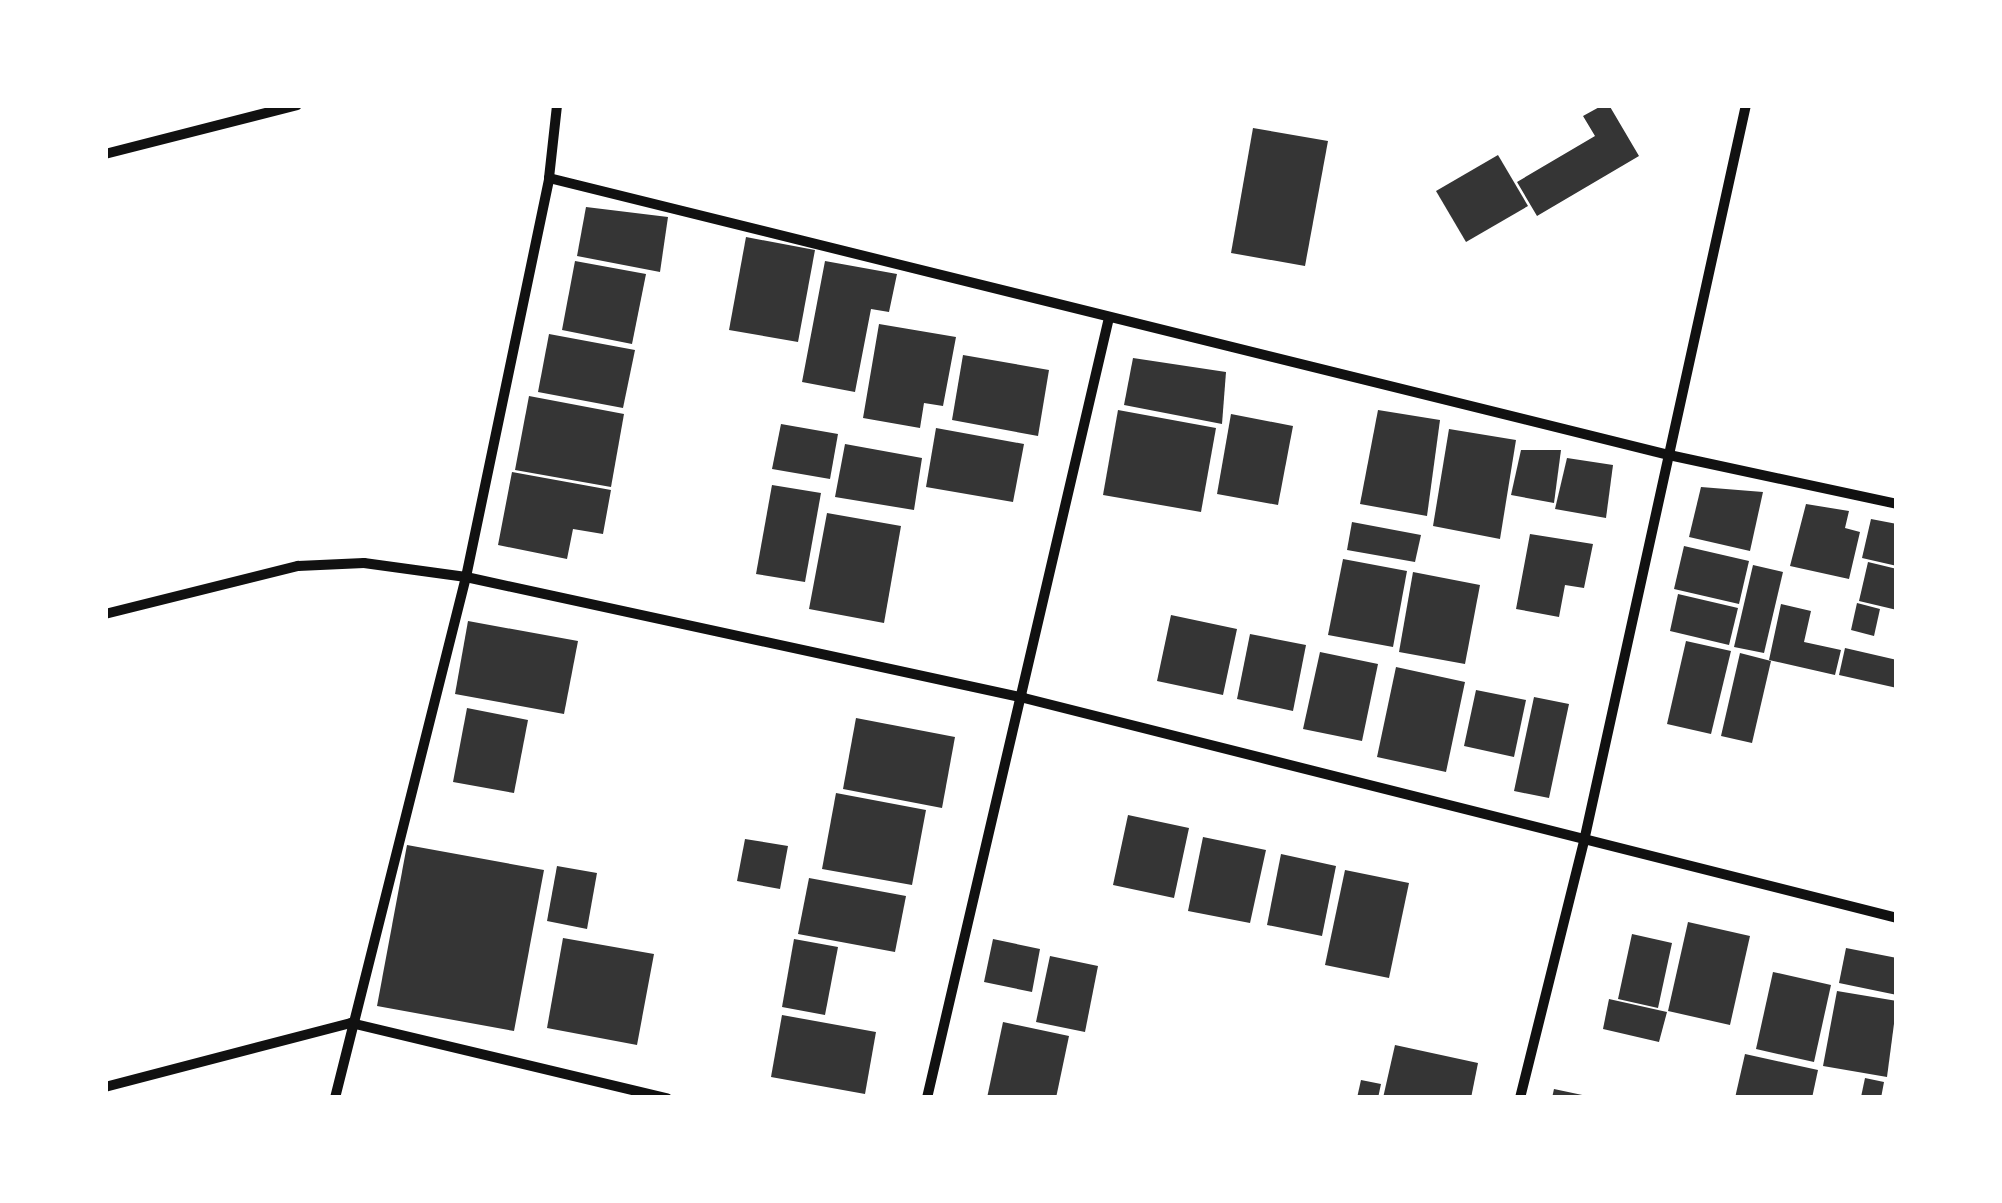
<!DOCTYPE html>
<html>
<head>
<meta charset="utf-8">
<style>
  body { margin:0 }
  #map { position:relative; width:2002px; height:1203px; overflow:hidden; background:#fff; font-family:"Zilla Slab",serif }
  div>[style] { position:absolute }
  .building>* { inset:0; background:#353535 }
  .minor>* { height:10px; margin:-5px; padding:0 5px; transform-origin:5px; border-radius:5px; background:#111 }
  span { translate:-50% -50%; white-space:nowrap; text-align:center; line-height:1.15; -webkit-text-stroke:8px #fff; paint-order:stroke }
  .frame { position:absolute; inset:0; border:108px solid #fff; pointer-events:none }
</style>
</head>
<body>
<div id="map">
  <div class="building">
    <i style="clip-path:polygon(1603px 105px,1609px 105px,1639px 156px,1537px 216px,1517px 182px,1595px 136px,1583px 116px)"></i>
    <i style="clip-path:polygon(1253px 128px,1328px 141px,1305px 266px,1231px 253px)"></i>
    <i style="clip-path:polygon(1498px 155px,1528px 206px,1466px 242px,1436px 191px)"></i>
    <i style="clip-path:polygon(586px 207px,668px 217px,660px 272px,577px 256px)"></i>
    <i style="clip-path:polygon(746px 237px,815px 250px,798px 342px,729px 330px)"></i>
    <i style="clip-path:polygon(575px 261px,646px 274px,632px 344px,562px 330px)"></i>
    <i style="clip-path:polygon(825px 261px,897px 274px,889px 312px,871px 309px,855px 392px,802px 382px)"></i>
    <i style="clip-path:polygon(879px 324px,956px 337px,943px 406px,924px 403px,920px 428px,863px 418px)"></i>
    <i style="clip-path:polygon(549px 334px,635px 350px,623px 408px,538px 392px)"></i>
    <i style="clip-path:polygon(963px 355px,1049px 370px,1038px 436px,952px 420px)"></i>
    <i style="clip-path:polygon(1133px 358px,1226px 372px,1222px 424px,1124px 405px)"></i>
    <i style="clip-path:polygon(529px 396px,624px 414px,611px 487px,515px 470px)"></i>
    <i style="clip-path:polygon(1118px 410px,1216px 428px,1201px 512px,1103px 495px)"></i>
    <i style="clip-path:polygon(1378px 410px,1440px 420px,1427px 516px,1360px 504px)"></i>
    <i style="clip-path:polygon(1231px 414px,1293px 426px,1278px 505px,1217px 494px)"></i>
    <i style="clip-path:polygon(781px 424px,838px 434px,830px 479px,772px 469px)"></i>
    <i style="clip-path:polygon(936px 428px,1024px 444px,1013px 502px,926px 487px)"></i>
    <i style="clip-path:polygon(1449px 429px,1516px 440px,1500px 539px,1433px 526px)"></i>
    <i style="clip-path:polygon(845px 444px,922px 458px,914px 510px,835px 497px)"></i>
    <i style="clip-path:polygon(1521px 450px,1561px 450px,1554px 503px,1511px 495px)"></i>
    <i style="clip-path:polygon(1567px 458px,1613px 465px,1606px 518px,1555px 509px)"></i>
    <i style="clip-path:polygon(512px 472px,611px 490px,603px 534px,573px 529px,567px 559px,498px 545px)"></i>
    <i style="clip-path:polygon(772px 485px,821px 493px,805px 582px,756px 574px)"></i>
    <i style="clip-path:polygon(1701px 487px,1763px 492px,1750px 551px,1689px 537px)"></i>
    <i style="clip-path:polygon(1806px 504px,1849px 511px,1845px 528px,1860px 532px,1849px 579px,1790px 566px)"></i>
    <i style="clip-path:polygon(827px 513px,901px 526px,884px 623px,809px 609px)"></i>
    <i style="clip-path:polygon(1871px 519px,1897px 524px,1897px 566px,1862px 558px)"></i>
    <i style="clip-path:polygon(1352px 522px,1421px 535px,1415px 562px,1347px 550px)"></i>
    <i style="clip-path:polygon(1530px 534px,1593px 544px,1584px 588px,1565px 585px,1559px 617px,1516px 609px)"></i>
    <i style="clip-path:polygon(1684px 546px,1749px 561px,1739px 604px,1674px 589px)"></i>
    <i style="clip-path:polygon(1343px 559px,1407px 571px,1393px 647px,1328px 635px)"></i>
    <i style="clip-path:polygon(1868px 562px,1897px 569px,1897px 610px,1859px 601px)"></i>
    <i style="clip-path:polygon(1753px 565px,1783px 572px,1764px 653px,1734px 647px)"></i>
    <i style="clip-path:polygon(1413px 572px,1480px 585px,1465px 664px,1399px 652px)"></i>
    <i style="clip-path:polygon(1678px 594px,1738px 608px,1729px 645px,1670px 631px)"></i>
    <i style="clip-path:polygon(1857px 603px,1880px 609px,1874px 636px,1851px 630px)"></i>
    <i style="clip-path:polygon(1781px 604px,1811px 611px,1804px 642px,1841px 650px,1835px 675px,1769px 660px)"></i>
    <i style="clip-path:polygon(1171px 615px,1237px 629px,1223px 695px,1157px 681px)"></i>
    <i style="clip-path:polygon(468px 621px,578px 641px,564px 714px,455px 694px)"></i>
    <i style="clip-path:polygon(1250px 634px,1306px 645px,1293px 711px,1237px 699px)"></i>
    <i style="clip-path:polygon(1686px 641px,1731px 651px,1711px 734px,1667px 724px)"></i>
    <i style="clip-path:polygon(1845px 648px,1897px 660px,1897px 688px,1839px 675px)"></i>
    <i style="clip-path:polygon(1320px 652px,1378px 664px,1362px 741px,1303px 729px)"></i>
    <i style="clip-path:polygon(1740px 653px,1771px 661px,1752px 743px,1721px 736px)"></i>
    <i style="clip-path:polygon(1396px 667px,1465px 682px,1446px 772px,1377px 757px)"></i>
    <i style="clip-path:polygon(1476px 690px,1526px 700px,1514px 757px,1464px 746px)"></i>
    <i style="clip-path:polygon(1534px 697px,1569px 704px,1549px 798px,1514px 791px)"></i>
    <i style="clip-path:polygon(467px 708px,528px 720px,514px 793px,453px 782px)"></i>
    <i style="clip-path:polygon(856px 718px,955px 737px,942px 808px,843px 789px)"></i>
    <i style="clip-path:polygon(836px 793px,926px 810px,912px 885px,822px 869px)"></i>
    <i style="clip-path:polygon(1128px 815px,1189px 828px,1174px 898px,1113px 885px)"></i>
    <i style="clip-path:polygon(1203px 837px,1266px 850px,1250px 923px,1188px 911px)"></i>
    <i style="clip-path:polygon(745px 839px,788px 846px,780px 889px,737px 881px)"></i>
    <i style="clip-path:polygon(407px 845px,544px 870px,514px 1031px,377px 1006px)"></i>
    <i style="clip-path:polygon(1281px 854px,1336px 866px,1322px 936px,1267px 925px)"></i>
    <i style="clip-path:polygon(557px 866px,597px 873px,587px 929px,547px 921px)"></i>
    <i style="clip-path:polygon(1345px 870px,1409px 883px,1389px 978px,1325px 965px)"></i>
    <i style="clip-path:polygon(809px 878px,906px 896px,895px 952px,798px 934px)"></i>
    <i style="clip-path:polygon(1688px 922px,1750px 936px,1730px 1025px,1668px 1011px)"></i>
    <i style="clip-path:polygon(1632px 934px,1672px 943px,1658px 1008px,1618px 999px)"></i>
    <i style="clip-path:polygon(563px 938px,654px 954px,637px 1045px,547px 1028px)"></i>
    <i style="clip-path:polygon(794px 939px,838px 947px,825px 1015px,782px 1007px)"></i>
    <i style="clip-path:polygon(993px 939px,1040px 949px,1032px 992px,984px 982px)"></i>
    <i style="clip-path:polygon(1846px 948px,1897px 958px,1897px 995px,1839px 983px)"></i>
    <i style="clip-path:polygon(1050px 956px,1098px 966px,1085px 1032px,1036px 1022px)"></i>
    <i style="clip-path:polygon(1773px 972px,1831px 985px,1814px 1062px,1756px 1049px)"></i>
    <i style="clip-path:polygon(1837px 991px,1897px 1001px,1887px 1077px,1823px 1066px)"></i>
    <i style="clip-path:polygon(1609px 999px,1667px 1012px,1659px 1042px,1603px 1029px)"></i>
    <i style="clip-path:polygon(782px 1015px,876px 1032px,865px 1094px,771px 1077px)"></i>
    <i style="clip-path:polygon(1003px 1022px,1069px 1036px,1056px 1098px,987px 1098px)"></i>
    <i style="clip-path:polygon(1395px 1045px,1478px 1063px,1471px 1098px,1383px 1098px)"></i>
    <i style="clip-path:polygon(1745px 1054px,1818px 1070px,1812px 1098px,1735px 1098px)"></i>
    <i style="clip-path:polygon(1865px 1078px,1884px 1082px,1881px 1098px,1861px 1097px)"></i>
    <i style="clip-path:polygon(1361px 1080px,1381px 1084px,1378px 1098px,1357px 1098px)"></i>
    <i style="clip-path:polygon(1554px 1089px,1587px 1096px,1587px 1098px,1552px 1098px)"></i>
  </div>
  <div class="minor">
    <i style="left:105px;top:154px;width:198px;rotate:-14.3deg"></i>
    <i style="left:549px;top:178px;width:1154px;rotate:13.89deg"></i>
    <i style="left:1669px;top:455px;width:233px;rotate:12.1deg"></i>
    <i style="left:105px;top:614px;width:199px;rotate:-14deg"></i>
    <i style="left:298px;top:566px;width:66px;rotate:-2.6deg"></i>
    <i style="left:364px;top:563px;width:103px;rotate:7.8deg"></i>
    <i style="left:466px;top:577px;width:571px;rotate:12.23deg"></i>
    <i style="left:1024px;top:698px;width:900px;rotate:14.14deg"></i>
    <i style="left:105px;top:1087px;width:254px;rotate:-14.6deg"></i>
    <i style="left:351px;top:1023px;width:325px;rotate:13.4deg"></i>
    <i style="left:335px;top:1098px;width:537px;rotate:-75.89deg"></i>
    <i style="left:466px;top:577px;width:408px;rotate:-78.2deg"></i>
    <i style="left:549px;top:178px;width:73px;rotate:-83.7deg"></i>
    <i style="left:927px;top:1098px;width:801px;rotate:-76.87deg"></i>
    <i style="left:1520px;top:1098px;width:265px;rotate:-76deg"></i>
    <i style="left:1584px;top:841px;width:754px;rotate:-77.59deg"></i>
  </div>
  <div class="frame"></div>
</div>
</body>
</html>
